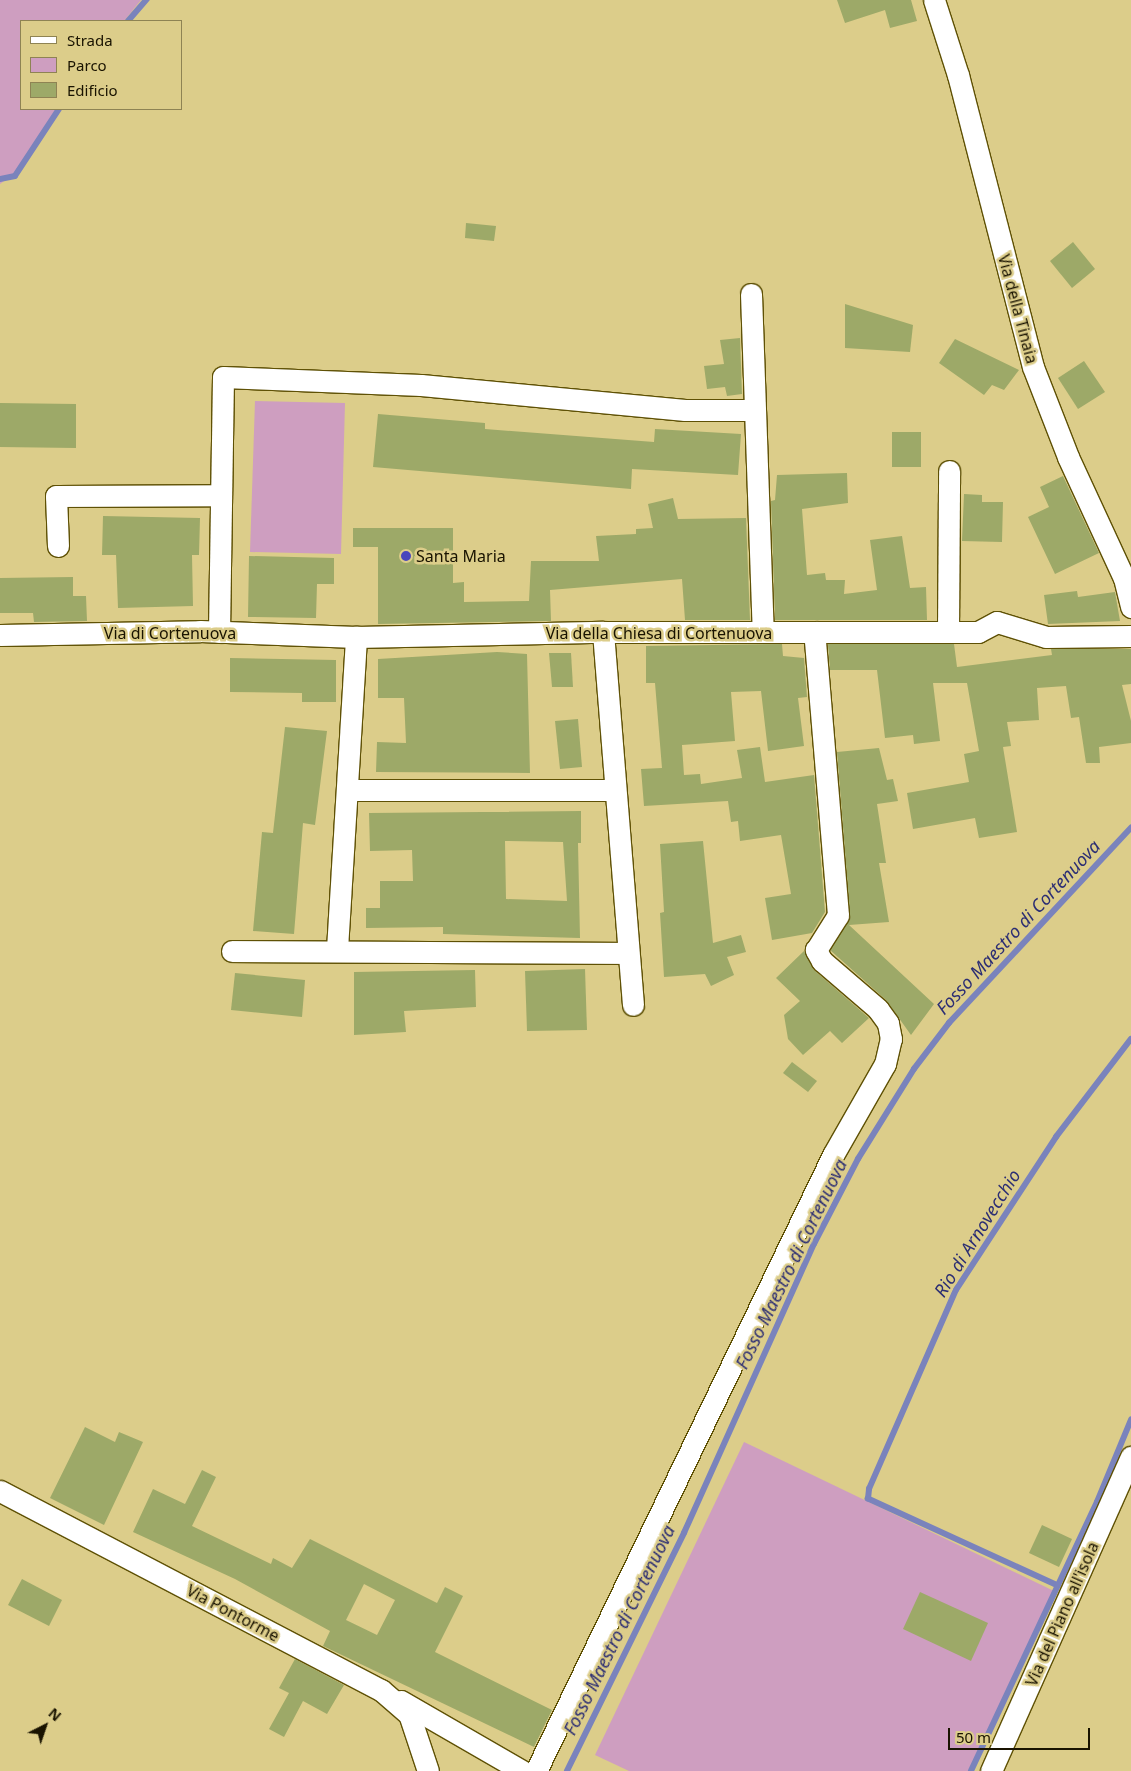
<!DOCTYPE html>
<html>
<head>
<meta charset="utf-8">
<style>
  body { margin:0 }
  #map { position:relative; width:1131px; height:1771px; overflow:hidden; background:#dccd8a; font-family:"Noto Sans",sans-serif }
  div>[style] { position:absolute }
  .green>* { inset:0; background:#ce9ec0 }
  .stream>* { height:5.5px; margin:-2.75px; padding:0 2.75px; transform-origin:2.75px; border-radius:2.75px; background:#7a83bc }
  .building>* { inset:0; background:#9da968 }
  .roads { filter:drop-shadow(1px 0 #5f5105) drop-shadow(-1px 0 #5f5105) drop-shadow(0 1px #5f5105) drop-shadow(0 -1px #5f5105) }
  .minor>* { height:21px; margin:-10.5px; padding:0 10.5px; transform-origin:10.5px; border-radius:10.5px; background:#fff }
  .dots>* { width:14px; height:14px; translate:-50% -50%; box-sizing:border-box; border:2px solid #dccd8a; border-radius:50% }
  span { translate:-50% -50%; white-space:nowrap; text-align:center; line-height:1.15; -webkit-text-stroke:5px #dccd8a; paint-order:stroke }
  .street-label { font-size:16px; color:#191300 }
  .poi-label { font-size:16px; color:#191300 }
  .left { translate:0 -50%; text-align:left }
  .water-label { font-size:18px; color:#2c2e73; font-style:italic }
  .legend { position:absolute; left:20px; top:20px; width:162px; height:90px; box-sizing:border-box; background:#dccd8a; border:1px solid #8e8353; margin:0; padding:6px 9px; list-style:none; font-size:15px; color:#191300 }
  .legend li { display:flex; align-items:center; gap:10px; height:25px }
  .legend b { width:25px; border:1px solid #8e8353 }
  .north { position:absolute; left:20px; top:1701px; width:50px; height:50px; -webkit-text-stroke:4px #dccd8a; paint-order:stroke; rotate:41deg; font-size:14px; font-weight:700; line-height:20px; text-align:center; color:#191300 }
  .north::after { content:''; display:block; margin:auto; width:18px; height:22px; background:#191300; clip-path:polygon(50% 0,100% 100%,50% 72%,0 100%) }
  .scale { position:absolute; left:948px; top:1728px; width:142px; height:22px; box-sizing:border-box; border:2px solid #191300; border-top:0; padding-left:6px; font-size:15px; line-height:18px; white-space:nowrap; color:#191300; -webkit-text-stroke:4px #dccd8a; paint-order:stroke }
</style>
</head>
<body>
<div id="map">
  <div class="green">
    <i style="clip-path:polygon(0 0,141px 0,124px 21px,21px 21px,21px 109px,59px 109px,15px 173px,0 184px)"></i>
    <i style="clip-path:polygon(255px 401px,345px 403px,341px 554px,250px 552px)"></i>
    <i style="clip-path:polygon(744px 1442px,1054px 1591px,968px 1771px,629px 1771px,595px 1755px)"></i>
  </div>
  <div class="stream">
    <i style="left:128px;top:21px;width:28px;rotate:-49deg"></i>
    <i style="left:0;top:179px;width:15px;rotate:-11deg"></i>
    <i style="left:15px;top:176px;width:80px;rotate:-56.7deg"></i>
    <i style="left:1058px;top:1586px;width:209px;rotate:-155.4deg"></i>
    <i style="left:868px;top:1499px;width:10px;rotate:-84deg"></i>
    <i style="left:869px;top:1489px;width:217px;rotate:-66.4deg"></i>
    <i style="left:956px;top:1290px;width:183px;rotate:-56.8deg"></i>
    <i style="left:1056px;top:1137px;width:123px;rotate:-52.6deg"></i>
    <i style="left:567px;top:1771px;width:265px;rotate:-63.8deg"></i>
    <i style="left:684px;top:1533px;width:317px;rotate:-65.8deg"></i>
    <i style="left:814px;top:1244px;width:96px;rotate:-62.6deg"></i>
    <i style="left:858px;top:1159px;width:106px;rotate:-58.1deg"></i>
    <i style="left:914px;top:1069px;width:58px;rotate:-52.7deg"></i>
    <i style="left:949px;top:1023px;width:267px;rotate:-47deg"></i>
    <i style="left:971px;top:1771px;width:297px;rotate:-64.9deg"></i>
    <i style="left:1097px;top:1502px;width:89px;rotate:-67.5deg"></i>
  </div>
  <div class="building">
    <i style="clip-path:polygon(837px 0,911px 0,917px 21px,890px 28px,885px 10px,845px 23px)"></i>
    <i style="clip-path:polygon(466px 223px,496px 226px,494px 241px,465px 238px)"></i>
    <i style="clip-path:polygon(1073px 242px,1095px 269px,1072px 288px,1050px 261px)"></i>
    <i style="clip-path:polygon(845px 304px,913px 325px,910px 352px,845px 348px)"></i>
    <i style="clip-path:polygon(740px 338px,742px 394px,727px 396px,725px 387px,707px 389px,704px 366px,724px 364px,720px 340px)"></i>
    <i style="clip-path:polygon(955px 339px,1019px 370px,1004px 390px,992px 385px,984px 395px,939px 363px)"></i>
    <i style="clip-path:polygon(1084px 361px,1105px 392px,1078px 409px,1058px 378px)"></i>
    <i style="clip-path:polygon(0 403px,76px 404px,76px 448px,0 447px)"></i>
    <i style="clip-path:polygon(378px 414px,485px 423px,485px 429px,654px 442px,655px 429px,741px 434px,738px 475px,632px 469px,631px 489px,373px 467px)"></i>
    <i style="clip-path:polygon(892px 432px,921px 432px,921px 467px,892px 467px)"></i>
    <i style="clip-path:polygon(847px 473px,848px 503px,802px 509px,807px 575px,825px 573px,826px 580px,845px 580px,844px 594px,877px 590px,870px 540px,902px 536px,910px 588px,926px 587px,927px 620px,775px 620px,771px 501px,775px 500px,777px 475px)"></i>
    <i style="clip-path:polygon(1063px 476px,1099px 553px,1055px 574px,1028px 517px,1049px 507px,1040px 487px)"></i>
    <i style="clip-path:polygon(964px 494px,982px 495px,982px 502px,1003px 502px,1002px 542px,962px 541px)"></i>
    <i style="clip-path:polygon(673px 498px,678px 519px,746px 518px,750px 620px,685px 620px,682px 579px,550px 590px,551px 621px,378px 624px,378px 547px,353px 547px,353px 528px,453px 528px,453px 583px,464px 582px,464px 602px,529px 601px,531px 561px,599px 561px,596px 536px,636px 534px,636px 529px,653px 528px,648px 504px)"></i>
    <i style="clip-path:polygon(103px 516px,200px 518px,199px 555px,192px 555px,193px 606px,118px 608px,116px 555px,102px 555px)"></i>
    <i style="clip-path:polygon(249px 556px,334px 558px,334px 584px,317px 584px,316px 618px,248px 617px)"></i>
    <i style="clip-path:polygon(73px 577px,73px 596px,86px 596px,87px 621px,34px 622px,33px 613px,0 613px,0 578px)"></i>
    <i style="clip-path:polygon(1077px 591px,1078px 597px,1115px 592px,1120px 621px,1048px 624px,1044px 595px)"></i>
    <i style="clip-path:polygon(782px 644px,783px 656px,804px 658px,807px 697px,798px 698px,804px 746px,768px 751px,761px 691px,731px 692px,735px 741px,682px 745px,684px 775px,700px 774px,701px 784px,742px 778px,737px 750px,760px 747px,765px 782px,814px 775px,825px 912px,812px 933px,772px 940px,765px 898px,791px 894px,781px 835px,740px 841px,738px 821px,731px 822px,728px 801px,644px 806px,641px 769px,662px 768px,655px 683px,646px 683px,646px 646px)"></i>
    <i style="clip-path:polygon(828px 644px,954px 644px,957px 667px,1052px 655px,1051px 649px,1131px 649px,1131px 684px,1122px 685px,1131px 721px,1131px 743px,1099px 747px,1100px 763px,1086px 763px,1079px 717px,1071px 718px,1066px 686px,1037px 688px,1039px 720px,1007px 722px,1011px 746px,1003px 747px,1017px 832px,979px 838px,975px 818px,913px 829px,907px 793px,969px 782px,964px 754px,979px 751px,967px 683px,933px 683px,940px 741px,914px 744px,913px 735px,885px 738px,877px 670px,830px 670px)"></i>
    <i style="clip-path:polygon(497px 652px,527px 654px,530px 773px,376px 772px,377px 742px,406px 743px,404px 698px,378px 698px,378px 659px)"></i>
    <i style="clip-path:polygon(549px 653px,571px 653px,573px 687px,552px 687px)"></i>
    <i style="clip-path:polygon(230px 658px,336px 660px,336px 702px,302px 702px,302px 693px,230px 692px)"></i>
    <i style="clip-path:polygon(578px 719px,582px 767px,560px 769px,555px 721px)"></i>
    <i style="clip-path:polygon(285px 727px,327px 731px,315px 825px,303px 823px,294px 934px,253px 931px,262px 832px,273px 833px)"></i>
    <i style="clip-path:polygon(879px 748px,887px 780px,893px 779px,898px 801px,877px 804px,886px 863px,879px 863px,889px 922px,849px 925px,934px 1004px,911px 1035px,886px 1000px,830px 950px,850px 914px,837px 752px)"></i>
    <i style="clip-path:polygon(evenodd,581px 811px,581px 843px,578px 843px,580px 938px,443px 934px,443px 927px,366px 928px,366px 908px,380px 908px,380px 881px,413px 881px,412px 850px,370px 851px,369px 813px,581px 811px,505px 841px,563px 842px,567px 901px,506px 899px,505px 841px)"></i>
    <i style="clip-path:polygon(703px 841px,713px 943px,741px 935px,746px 952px,727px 957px,734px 975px,711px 986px,705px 974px,664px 977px,660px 913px,664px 912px,660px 844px)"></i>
    <i style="clip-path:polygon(804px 951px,814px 970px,869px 1018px,842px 1043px,830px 1031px,803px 1055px,788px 1039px,784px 1015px,800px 1001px,776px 978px)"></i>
    <i style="clip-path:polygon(585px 969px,587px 1030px,527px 1031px,525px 971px)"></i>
    <i style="clip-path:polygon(475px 970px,476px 1007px,404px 1011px,406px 1032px,354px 1035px,354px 972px)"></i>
    <i style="clip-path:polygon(235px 973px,305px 980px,302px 1017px,231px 1010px)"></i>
    <i style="clip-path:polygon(792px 1062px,817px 1081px,808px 1092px,783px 1073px)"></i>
    <i style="clip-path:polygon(85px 1427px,115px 1442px,119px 1432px,143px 1442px,104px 1525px,50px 1498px)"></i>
    <i style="clip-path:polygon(evenodd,202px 1470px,216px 1477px,192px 1526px,271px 1564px,273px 1558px,292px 1568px,310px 1539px,437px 1603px,445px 1587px,463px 1596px,435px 1652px,552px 1710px,534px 1747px,323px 1646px,330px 1631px,235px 1579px,133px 1532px,153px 1489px,185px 1504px,202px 1470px,364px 1584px,395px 1600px,377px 1635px,346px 1620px,364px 1584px)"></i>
    <i style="clip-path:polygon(1042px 1525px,1072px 1539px,1059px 1567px,1029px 1553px)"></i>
    <i style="clip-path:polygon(22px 1579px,62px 1600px,49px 1626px,8px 1605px)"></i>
    <i style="clip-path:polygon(920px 1592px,988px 1623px,971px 1661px,903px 1629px)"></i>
    <i style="clip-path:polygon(295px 1659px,344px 1685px,327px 1714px,303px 1701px,284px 1737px,269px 1729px,289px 1693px,279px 1688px)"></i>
  </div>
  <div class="roads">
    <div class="minor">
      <i style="left:934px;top:0;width:79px;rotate:72.3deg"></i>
      <i style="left:958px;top:75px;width:301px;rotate:75.6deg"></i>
      <i style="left:1033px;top:367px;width:97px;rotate:68.7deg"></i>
      <i style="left:1068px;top:457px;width:133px;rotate:65.2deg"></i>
      <i style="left:1124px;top:578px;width:30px;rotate:76deg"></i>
      <i style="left:751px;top:294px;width:338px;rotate:88deg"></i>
      <i style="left:58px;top:546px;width:50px;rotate:-92.3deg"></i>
      <i style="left:56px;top:496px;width:165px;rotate:-0.3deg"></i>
      <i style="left:219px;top:632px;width:255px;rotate:-89.1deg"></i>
      <i style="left:223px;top:377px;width:198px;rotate:2.3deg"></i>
      <i style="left:421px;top:385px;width:265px;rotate:5.4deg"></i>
      <i style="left:685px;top:410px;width:70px"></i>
      <i style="left:603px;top:632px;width:374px;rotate:85.4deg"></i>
      <i style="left:948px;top:632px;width:161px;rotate:-89.6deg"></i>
      <i style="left:0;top:635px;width:200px;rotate:-1.1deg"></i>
      <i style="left:200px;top:631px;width:156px;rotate:2.2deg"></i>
      <i style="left:356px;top:637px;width:247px;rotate:-1.2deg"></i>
      <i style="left:603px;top:632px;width:375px"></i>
      <i style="left:978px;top:632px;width:21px;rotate:-28deg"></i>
      <i style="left:997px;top:622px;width:51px;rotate:17deg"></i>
      <i style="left:1046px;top:637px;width:85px;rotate:-0.7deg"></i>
      <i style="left:348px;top:790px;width:265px"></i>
      <i style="left:337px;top:949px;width:313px;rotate:-86.5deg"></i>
      <i style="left:232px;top:951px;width:395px;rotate:0.3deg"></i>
      <i style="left:0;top:1491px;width:430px;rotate:27.6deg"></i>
      <i style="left:381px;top:1690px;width:37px;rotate:41deg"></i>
      <i style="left:409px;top:1714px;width:60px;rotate:71.6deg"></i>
      <i style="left:401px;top:1701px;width:140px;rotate:30deg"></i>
      <i style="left:536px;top:1771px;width:684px;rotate:-64.26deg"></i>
      <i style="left:833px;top:1155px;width:105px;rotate:-60.3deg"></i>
      <i style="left:885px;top:1064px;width:26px;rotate:-77deg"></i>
      <i style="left:891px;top:1039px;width:16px;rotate:-101deg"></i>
      <i style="left:888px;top:1023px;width:17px;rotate:-126deg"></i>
      <i style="left:878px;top:1009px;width:74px;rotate:-139.4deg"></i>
      <i style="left:822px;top:961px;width:13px;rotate:-119deg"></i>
      <i style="left:816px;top:950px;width:41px;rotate:-57.8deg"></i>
      <i style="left:838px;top:915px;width:284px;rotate:-94.8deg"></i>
      <i style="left:991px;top:1771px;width:344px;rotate:-66deg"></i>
    </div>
  </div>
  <div class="dots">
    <i style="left:406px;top:556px;background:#4847bd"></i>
  </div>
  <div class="street-label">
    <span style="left:1018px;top:309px;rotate:75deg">Via della Tinaia</span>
    <span style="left:170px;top:633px">Via di Cortenuova</span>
    <span style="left:659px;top:633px">Via della Chiesa di Cortenuova</span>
    <span style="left:233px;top:1613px;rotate:28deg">Via Pontorme</span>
    <span style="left:1062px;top:1614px;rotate:-66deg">Via del Piano all'isola</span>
  </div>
  <div class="poi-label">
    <span class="left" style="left:416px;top:556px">Santa Maria</span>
  </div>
  <div class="water-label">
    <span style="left:1018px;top:927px;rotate:-47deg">Fosso Maestro di Cortenuova</span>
    <span style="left:977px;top:1233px;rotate:-58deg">Rio di Arnovecchio</span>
    <span style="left:791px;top:1264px;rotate:-64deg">Fosso Maestro di Cortenuova</span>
    <span style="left:619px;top:1630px;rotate:-64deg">Fosso Maestro di Cortenuova</span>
  </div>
  <ul class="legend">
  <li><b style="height:6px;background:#fff"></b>Strada</li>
  <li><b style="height:14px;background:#ce9ec0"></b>Parco</li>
  <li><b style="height:14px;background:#9da968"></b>Edificio</li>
  </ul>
  <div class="north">N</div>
  <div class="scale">50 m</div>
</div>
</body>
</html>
